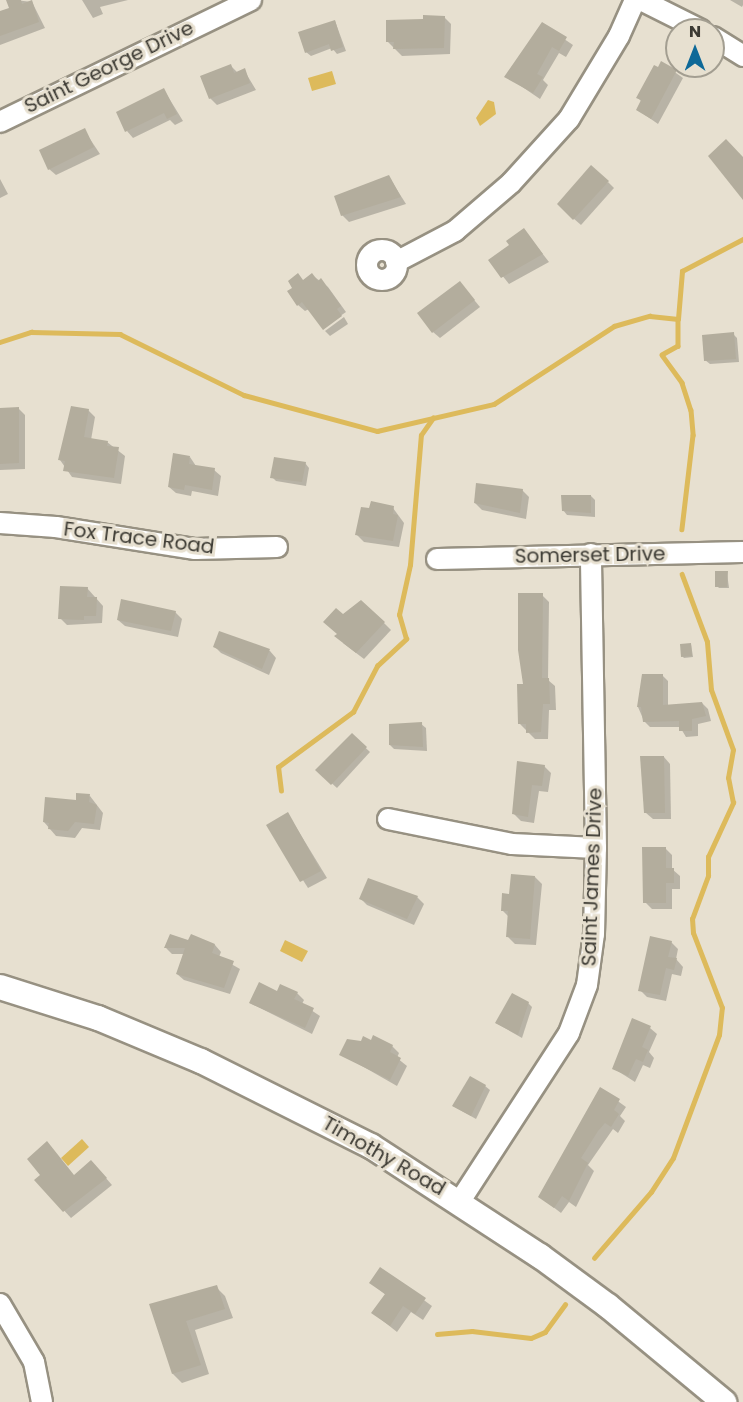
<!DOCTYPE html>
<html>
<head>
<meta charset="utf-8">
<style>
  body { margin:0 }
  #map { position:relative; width:743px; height:1402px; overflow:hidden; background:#e7e0d0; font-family:Poppins,sans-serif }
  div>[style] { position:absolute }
  .water>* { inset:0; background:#ddba5b }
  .shadow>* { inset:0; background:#0003 }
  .stream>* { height:4.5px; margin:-2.25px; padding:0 2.25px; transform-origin:2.25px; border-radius:2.25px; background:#ddba5b }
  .building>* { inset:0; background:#b3ad9d }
  .roads { filter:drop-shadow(2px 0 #979182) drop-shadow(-2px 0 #979182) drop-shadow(0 2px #979182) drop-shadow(0 -2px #979182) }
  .minor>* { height:20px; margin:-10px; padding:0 10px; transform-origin:10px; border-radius:10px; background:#fff }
  .minor>.ring { margin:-10px; padding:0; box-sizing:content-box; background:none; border:20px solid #fff; border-radius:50% }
  .major>* { height:24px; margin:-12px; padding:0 12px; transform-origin:12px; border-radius:12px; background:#fff }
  span { translate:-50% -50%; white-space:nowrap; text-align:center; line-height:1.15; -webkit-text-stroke:6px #e7e0d0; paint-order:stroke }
  .street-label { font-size:20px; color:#3c3a33 }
  .north { position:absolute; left:665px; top:18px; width:60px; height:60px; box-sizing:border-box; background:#e7e0d0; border:2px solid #a39e91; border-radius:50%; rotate:0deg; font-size:16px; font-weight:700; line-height:24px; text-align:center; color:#3c3a33 }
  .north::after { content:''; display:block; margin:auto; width:21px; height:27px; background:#0e6998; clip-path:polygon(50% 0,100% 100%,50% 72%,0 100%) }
</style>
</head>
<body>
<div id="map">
  <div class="water">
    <i style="clip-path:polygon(332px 71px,336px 84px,312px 91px,308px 78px)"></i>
    <i style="clip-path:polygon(488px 100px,494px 102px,496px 114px,480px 126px,476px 118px)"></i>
    <i style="clip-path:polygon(285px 940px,308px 951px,302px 962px,280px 951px)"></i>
    <i style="clip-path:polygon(82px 1139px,89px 1147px,68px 1166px,61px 1158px)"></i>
  </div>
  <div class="shadow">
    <i style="clip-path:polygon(15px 0,32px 2px,45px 28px,0 45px,0 13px,11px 9px)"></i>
    <i style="clip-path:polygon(82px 0,128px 0,100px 7px,103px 14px,93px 18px)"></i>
    <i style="clip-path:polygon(730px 0,743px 0,743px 5px,742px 7px)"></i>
    <i style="clip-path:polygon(444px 17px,451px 24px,450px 54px,402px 56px,387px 41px)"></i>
    <i style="clip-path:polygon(335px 21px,346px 51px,337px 54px,332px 48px,311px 56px,306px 52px)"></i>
    <i style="clip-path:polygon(542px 24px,573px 45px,566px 57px,559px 53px,543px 80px,548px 85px,540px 99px,506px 76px)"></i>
    <i style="clip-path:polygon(662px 63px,683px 78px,658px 124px,638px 110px,642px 102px,638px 98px)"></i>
    <i style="clip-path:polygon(231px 66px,238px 73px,244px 70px,256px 90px,217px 105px,210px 98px)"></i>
    <i style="clip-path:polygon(164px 90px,183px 121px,175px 125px,170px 120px,133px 138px,127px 131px)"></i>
    <i style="clip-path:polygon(84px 130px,100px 154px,56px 175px,49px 169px)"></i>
    <i style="clip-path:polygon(389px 177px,406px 204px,349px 222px,342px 215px)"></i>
    <i style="clip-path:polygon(0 179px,8px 194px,0 198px)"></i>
    <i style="clip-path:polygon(608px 182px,614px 188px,581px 225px,565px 211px)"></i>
    <i style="clip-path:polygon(524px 230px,549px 262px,509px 284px,490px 260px,512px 245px)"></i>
    <i style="clip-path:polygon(312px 275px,328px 287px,346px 312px,323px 328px,309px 309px,305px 311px,298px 305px,304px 281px)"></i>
    <i style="clip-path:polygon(460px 283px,480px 307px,440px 338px,433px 332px)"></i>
    <i style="clip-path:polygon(344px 317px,348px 324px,330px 336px,325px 331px)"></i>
    <i style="clip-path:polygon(733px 334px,737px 338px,739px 362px,710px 364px,705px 360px)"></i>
    <i style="clip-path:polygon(18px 408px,25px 415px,25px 469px,0 470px,0 417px)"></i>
    <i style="clip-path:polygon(88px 410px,95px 417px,91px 440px,107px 442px,125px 456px,121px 484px,72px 477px,60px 460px)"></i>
    <i style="clip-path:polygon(190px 457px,196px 466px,214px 470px,221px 476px,218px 496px,192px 491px,191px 496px,176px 493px,169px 487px)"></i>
    <i style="clip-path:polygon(305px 463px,309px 468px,306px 486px,276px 481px,272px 477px)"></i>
    <i style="clip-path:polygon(522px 490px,529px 497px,526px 519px,482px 510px,475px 503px)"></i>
    <i style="clip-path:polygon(591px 496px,595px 500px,595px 517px,567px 515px,563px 510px)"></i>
    <i style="clip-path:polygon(393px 508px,404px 523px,399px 547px,364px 542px,357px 535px)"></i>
    <i style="clip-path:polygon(727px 573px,729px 588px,719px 588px,717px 586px)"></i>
    <i style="clip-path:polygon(87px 588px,103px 606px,102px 623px,67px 625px,60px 618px)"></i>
    <i style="clip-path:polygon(542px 595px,549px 602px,548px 680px,555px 686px,556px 710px,549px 710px,548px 739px,535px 739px,520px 724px)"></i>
    <i style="clip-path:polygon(175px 612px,182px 619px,178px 637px,125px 626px,118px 620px)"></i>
    <i style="clip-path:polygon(343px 616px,384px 623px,391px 630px,364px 659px,343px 643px)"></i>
    <i style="clip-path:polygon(220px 633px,270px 651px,276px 658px,269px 675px,221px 653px,214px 646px)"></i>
    <i style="clip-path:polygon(691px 644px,693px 657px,684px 658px,682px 656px)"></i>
    <i style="clip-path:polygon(662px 675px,668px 681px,668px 706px,702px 703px,708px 709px,711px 721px,698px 724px,698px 736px,686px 737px,680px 727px,650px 727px,644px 721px,638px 707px)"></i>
    <i style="clip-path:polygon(421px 724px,426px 728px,427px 751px,394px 749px,390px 745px)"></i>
    <i style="clip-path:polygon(352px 735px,370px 752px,337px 788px,317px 770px)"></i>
    <i style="clip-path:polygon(664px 757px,670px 764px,671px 819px,653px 819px,646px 813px)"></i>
    <i style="clip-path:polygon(518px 762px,544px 766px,551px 773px,548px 792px,539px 791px,534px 823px,521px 821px,514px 814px)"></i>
    <i style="clip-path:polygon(90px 796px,103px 813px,100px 830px,82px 828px,75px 838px,56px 836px,44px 822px)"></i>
    <i style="clip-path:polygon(288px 814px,327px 878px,308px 888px,268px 825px)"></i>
    <i style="clip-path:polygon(665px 848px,672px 855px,672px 869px,680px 876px,680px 889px,672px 889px,672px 909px,652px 909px,645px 902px)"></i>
    <i style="clip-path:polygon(535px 877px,542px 884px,536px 945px,515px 944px,508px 937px,509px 917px,502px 910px,511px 896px)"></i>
    <i style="clip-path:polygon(417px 897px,424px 904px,414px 925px,367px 905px,361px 899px)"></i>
    <i style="clip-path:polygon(189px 942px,215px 945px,221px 952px,219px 957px,240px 969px,230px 994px,184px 980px,177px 974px,185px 954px,172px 954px,166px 948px)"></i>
    <i style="clip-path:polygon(671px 942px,678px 949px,676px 959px,683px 967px,681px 976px,672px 974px,666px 1001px,647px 997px,640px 990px)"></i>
    <i style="clip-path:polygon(278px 993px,297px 993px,304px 1000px,302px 1004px,320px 1016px,312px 1034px,250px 1003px)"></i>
    <i style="clip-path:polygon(528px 1003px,532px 1007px,522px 1038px,496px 1023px)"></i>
    <i style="clip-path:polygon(650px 1028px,657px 1034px,649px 1052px,654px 1058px,650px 1068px,643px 1065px,635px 1082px,613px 1068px)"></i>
    <i style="clip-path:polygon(372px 1042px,392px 1046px,399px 1053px,397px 1058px,407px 1066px,397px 1086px,341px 1054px)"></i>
    <i style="clip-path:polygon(485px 1086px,490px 1090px,476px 1119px,453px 1106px)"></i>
    <i style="clip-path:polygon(601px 1089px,626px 1107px,620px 1116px,625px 1121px,618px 1133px,613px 1129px,588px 1165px,594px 1171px,576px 1207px,569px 1202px,561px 1213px,540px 1197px)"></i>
    <i style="clip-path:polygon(98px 1169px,112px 1185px,71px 1218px,36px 1180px,43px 1175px,75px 1177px)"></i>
    <i style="clip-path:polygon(381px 1269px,432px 1306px,423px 1320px,411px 1312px,397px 1332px,373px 1313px,386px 1295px,371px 1283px)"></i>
    <i style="clip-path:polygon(216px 1287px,225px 1296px,233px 1318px,195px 1330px,209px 1374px,182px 1383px,173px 1374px,150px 1305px)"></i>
  </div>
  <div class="stream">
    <i style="left:678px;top:319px;width:27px;rotate:90deg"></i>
    <i style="left:678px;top:346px;width:18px;rotate:151deg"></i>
    <i style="left:662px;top:355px;width:34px;rotate:54deg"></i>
    <i style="left:682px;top:383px;width:28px;rotate:72deg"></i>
    <i style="left:691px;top:410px;width:25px;rotate:85deg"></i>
    <i style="left:693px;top:435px;width:95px;rotate:96.7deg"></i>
    <i style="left:0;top:342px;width:33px;rotate:-18deg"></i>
    <i style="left:31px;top:332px;width:89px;rotate:1.3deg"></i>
    <i style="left:120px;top:334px;width:138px;rotate:26.2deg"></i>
    <i style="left:244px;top:395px;width:138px;rotate:15.1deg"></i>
    <i style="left:377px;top:431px;width:120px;rotate:-13deg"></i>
    <i style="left:494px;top:404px;width:143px;rotate:-33deg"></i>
    <i style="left:614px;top:326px;width:37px;rotate:-16deg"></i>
    <i style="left:650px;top:316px;width:28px;rotate:6deg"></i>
    <i style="left:678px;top:319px;width:48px;rotate:-85.2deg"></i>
    <i style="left:682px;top:271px;width:69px;rotate:-27.7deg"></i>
    <i style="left:281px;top:791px;width:24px;rotate:-97deg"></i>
    <i style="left:278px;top:767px;width:93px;rotate:-36.3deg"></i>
    <i style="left:353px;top:712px;width:52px;rotate:-62.4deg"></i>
    <i style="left:377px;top:666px;width:40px;rotate:-43deg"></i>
    <i style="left:406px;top:639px;width:25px;rotate:-106deg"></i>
    <i style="left:399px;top:615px;width:51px;rotate:-77.6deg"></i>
    <i style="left:410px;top:565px;width:130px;rotate:-85.2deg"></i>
    <i style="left:421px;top:435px;width:21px;rotate:-55deg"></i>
    <i style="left:594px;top:1258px;width:87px;rotate:-49.2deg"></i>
    <i style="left:651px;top:1192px;width:40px;rotate:-57.1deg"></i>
    <i style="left:673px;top:1158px;width:131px;rotate:-69.5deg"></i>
    <i style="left:719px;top:1035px;width:27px;rotate:-84deg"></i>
    <i style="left:722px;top:1008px;width:80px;rotate:-111.1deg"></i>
    <i style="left:693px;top:933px;width:14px;rotate:-94deg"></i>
    <i style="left:692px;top:919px;width:46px;rotate:-69.6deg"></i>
    <i style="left:708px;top:876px;width:19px;rotate:-90deg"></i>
    <i style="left:708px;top:857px;width:60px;rotate:-65.2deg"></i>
    <i style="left:733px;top:803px;width:25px;rotate:-101deg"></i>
    <i style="left:728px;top:778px;width:28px;rotate:-80deg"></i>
    <i style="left:733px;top:750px;width:64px;rotate:-110.1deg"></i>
    <i style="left:711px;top:690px;width:48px;rotate:-94.8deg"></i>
    <i style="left:707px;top:642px;width:72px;rotate:-110.5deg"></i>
    <i style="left:437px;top:1334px;width:35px;rotate:-5deg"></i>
    <i style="left:472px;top:1331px;width:59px;rotate:6.8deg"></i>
    <i style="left:531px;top:1338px;width:15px;rotate:-23deg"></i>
    <i style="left:545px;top:1332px;width:34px;rotate:-54deg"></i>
  </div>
  <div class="building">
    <i style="clip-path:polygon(6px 0,21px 0,22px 4px,32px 0,39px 22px,0 36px,0 11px,9px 8px)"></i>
    <i style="clip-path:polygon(423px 15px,445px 16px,444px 48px,393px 49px,394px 42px,386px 42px,386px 20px,423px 19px)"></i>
    <i style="clip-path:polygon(335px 20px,343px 47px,331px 51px,329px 44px,305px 53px,298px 32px)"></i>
    <i style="clip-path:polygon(542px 22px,567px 37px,559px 51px,552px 47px,537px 74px,543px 77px,533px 93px,504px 77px)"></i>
    <i style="clip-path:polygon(661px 61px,677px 70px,651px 119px,636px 110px,641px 100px,636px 98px,654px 65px,658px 67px)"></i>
    <i style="clip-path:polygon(231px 64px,234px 73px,245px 68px,250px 83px,209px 99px,200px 76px)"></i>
    <i style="clip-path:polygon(164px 88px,177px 114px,167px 119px,164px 113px,125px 132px,116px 112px)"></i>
    <i style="clip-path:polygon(85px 128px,94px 147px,48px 170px,39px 150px)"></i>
    <i style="clip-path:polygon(726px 139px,743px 157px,743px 200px,708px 156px)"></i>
    <i style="clip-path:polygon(591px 165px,609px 181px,573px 220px,557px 204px)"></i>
    <i style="clip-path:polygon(389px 175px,401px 197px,341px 216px,334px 196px)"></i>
    <i style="clip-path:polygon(524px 228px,543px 254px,501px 278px,488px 260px,509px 245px,506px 241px)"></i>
    <i style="clip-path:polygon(298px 273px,303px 280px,312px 273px,318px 281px,321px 278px,341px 306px,337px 309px,342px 316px,323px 330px,302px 302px,297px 306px,287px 291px,292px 288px,288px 281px)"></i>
    <i style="clip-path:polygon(460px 281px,475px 300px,432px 333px,417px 313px)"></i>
    <i style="clip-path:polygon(734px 332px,736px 359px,704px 361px,702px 335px)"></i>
    <i style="clip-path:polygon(71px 406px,89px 409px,84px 437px,108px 441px,107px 446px,119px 447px,114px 478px,63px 471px,65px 461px,58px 460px)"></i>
    <i style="clip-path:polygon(19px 407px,19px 463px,0 464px,0 408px)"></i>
    <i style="clip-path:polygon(173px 453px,190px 456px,189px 464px,215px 468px,212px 490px,185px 485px,184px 490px,168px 487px)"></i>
    <i style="clip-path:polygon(274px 457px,306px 462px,302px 482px,270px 478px)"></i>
    <i style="clip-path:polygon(476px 483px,523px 489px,520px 513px,474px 503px)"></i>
    <i style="clip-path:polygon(561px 495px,591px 495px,591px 513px,562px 511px)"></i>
    <i style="clip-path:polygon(371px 501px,394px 506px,393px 514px,398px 515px,393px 541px,355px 535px,361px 507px,369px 508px)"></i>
    <i style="clip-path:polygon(715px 571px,728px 571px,727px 587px,715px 587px)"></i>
    <i style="clip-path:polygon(60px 586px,88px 587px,87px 597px,97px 597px,96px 616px,84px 616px,84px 620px,58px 619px)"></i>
    <i style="clip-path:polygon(518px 593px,543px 593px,542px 678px,549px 678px,550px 704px,543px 704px,541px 732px,526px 733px,526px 724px,518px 724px,517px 684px,523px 684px,518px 650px)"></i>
    <i style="clip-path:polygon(121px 599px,176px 611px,171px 631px,117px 620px)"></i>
    <i style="clip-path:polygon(361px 600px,385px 622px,356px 653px,334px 636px,337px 634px,323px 622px,336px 608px,343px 614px)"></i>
    <i style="clip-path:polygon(219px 631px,270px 649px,262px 669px,213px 647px)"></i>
    <i style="clip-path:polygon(691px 643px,692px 656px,681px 657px,680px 644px)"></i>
    <i style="clip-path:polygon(642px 674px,663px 674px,663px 705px,702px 702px,706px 716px,692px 719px,692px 731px,679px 731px,679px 721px,643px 722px,641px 707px,637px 707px)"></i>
    <i style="clip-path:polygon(422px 722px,423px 747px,389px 745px,389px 724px)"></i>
    <i style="clip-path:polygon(352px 733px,367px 747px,331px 785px,315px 770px)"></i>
    <i style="clip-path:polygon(640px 756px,664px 756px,665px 813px,644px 813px)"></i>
    <i style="clip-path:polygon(517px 761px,545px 765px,542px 786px,532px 785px,528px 817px,512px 814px)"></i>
    <i style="clip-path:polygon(76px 793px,90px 794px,89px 802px,97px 805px,94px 824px,75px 822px,68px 831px,48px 829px,49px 823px,43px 822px,45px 797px,76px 800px)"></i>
    <i style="clip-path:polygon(288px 812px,321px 871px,300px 882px,266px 825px)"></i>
    <i style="clip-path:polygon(642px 847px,666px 847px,666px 868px,674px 868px,674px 883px,666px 883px,666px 903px,643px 903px)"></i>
    <i style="clip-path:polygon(511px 874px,535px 876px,530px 939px,506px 937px,508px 911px,501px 911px,502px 893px,509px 894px)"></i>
    <i style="clip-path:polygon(368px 878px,418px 896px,407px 919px,359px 899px)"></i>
    <i style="clip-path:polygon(170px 934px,188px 940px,191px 934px,215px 944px,212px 953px,234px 961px,224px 988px,176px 974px,185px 948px,164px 948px)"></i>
    <i style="clip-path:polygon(650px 936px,672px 941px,668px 957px,677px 958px,674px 970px,666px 968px,660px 995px,638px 991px)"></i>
    <i style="clip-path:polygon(259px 982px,277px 991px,280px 984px,298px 992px,294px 999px,314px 1008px,305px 1028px,249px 1003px)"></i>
    <i style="clip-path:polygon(512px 993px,529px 1002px,518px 1035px,495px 1023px)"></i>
    <i style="clip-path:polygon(632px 1018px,651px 1026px,642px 1047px,648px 1050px,643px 1062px,636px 1059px,628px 1076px,612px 1069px)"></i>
    <i style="clip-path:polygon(373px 1035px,393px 1045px,390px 1052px,401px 1058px,390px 1080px,339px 1055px,347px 1039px,361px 1041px,363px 1036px,371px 1040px)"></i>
    <i style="clip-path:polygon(470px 1076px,486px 1085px,471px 1116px,452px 1106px)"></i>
    <i style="clip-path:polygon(600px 1087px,620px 1099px,614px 1110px,619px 1114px,611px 1127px,605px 1123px,598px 1131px,581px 1158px,588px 1163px,569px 1201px,562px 1196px,554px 1208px,538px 1197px)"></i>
    <i style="clip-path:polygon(47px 1141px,74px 1175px,91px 1160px,107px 1178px,63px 1212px,34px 1180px,40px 1175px,27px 1159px)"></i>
    <i style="clip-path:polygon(380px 1267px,426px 1298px,415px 1314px,403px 1306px,390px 1326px,371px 1313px,385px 1294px,369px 1283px)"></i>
    <i style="clip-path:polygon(217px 1285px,225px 1309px,186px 1321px,201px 1365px,172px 1374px,149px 1304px)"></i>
  </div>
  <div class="roads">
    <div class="minor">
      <i style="left:641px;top:0;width:67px;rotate:26.6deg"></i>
      <i style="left:713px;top:37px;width:36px;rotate:32deg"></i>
      <i style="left:0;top:122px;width:279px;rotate:-25.9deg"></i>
      <i class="ring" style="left:367px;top:250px;width:10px;height:10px"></i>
      <i style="left:396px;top:262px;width:67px;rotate:-27.7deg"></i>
      <i style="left:455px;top:231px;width:74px;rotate:-40.6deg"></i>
      <i style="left:511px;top:183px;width:86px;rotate:-47.8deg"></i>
      <i style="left:569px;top:119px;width:97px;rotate:-58.9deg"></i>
      <i style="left:619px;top:36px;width:39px;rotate:-66deg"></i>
      <i style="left:0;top:523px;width:56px;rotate:4.1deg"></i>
      <i style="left:56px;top:527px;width:141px;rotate:9deg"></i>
      <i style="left:195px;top:549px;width:82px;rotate:-1.4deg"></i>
      <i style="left:437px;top:559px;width:306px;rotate:-1.3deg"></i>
      <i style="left:388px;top:819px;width:126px;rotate:11.4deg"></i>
      <i style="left:512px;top:844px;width:84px;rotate:2.7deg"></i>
      <i style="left:460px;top:1201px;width:200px;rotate:-57deg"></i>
      <i style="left:569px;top:1033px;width:51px;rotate:-69.4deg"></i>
      <i style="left:587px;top:985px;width:51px;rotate:-82.2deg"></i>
      <i style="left:594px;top:934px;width:86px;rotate:-88.7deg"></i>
      <i style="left:596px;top:848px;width:294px;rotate:-91deg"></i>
      <i style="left:0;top:1304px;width:67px;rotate:59.6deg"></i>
      <i style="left:34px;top:1362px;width:41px;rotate:78.7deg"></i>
    </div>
    <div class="major">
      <i style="left:0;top:987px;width:103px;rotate:17.6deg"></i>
      <i style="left:98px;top:1018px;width:112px;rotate:22.7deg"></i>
      <i style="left:201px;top:1061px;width:190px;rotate:26.6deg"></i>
      <i style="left:371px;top:1146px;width:202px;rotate:33.1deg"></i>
      <i style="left:540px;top:1256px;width:84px;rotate:36.3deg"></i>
      <i style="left:608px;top:1306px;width:151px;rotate:39.6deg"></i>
    </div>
  </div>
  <div class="street-label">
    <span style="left:109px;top:67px;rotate:-26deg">Saint George Drive</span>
    <span style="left:139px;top:538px;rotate:7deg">Fox Trace Road</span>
    <span style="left:590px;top:555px;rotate:-1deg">Somerset Drive</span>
    <span style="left:592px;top:877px;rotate:-88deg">Saint James Drive</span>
    <span style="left:384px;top:1156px;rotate:30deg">Timothy Road</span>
  </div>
  <div class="north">N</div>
</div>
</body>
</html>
